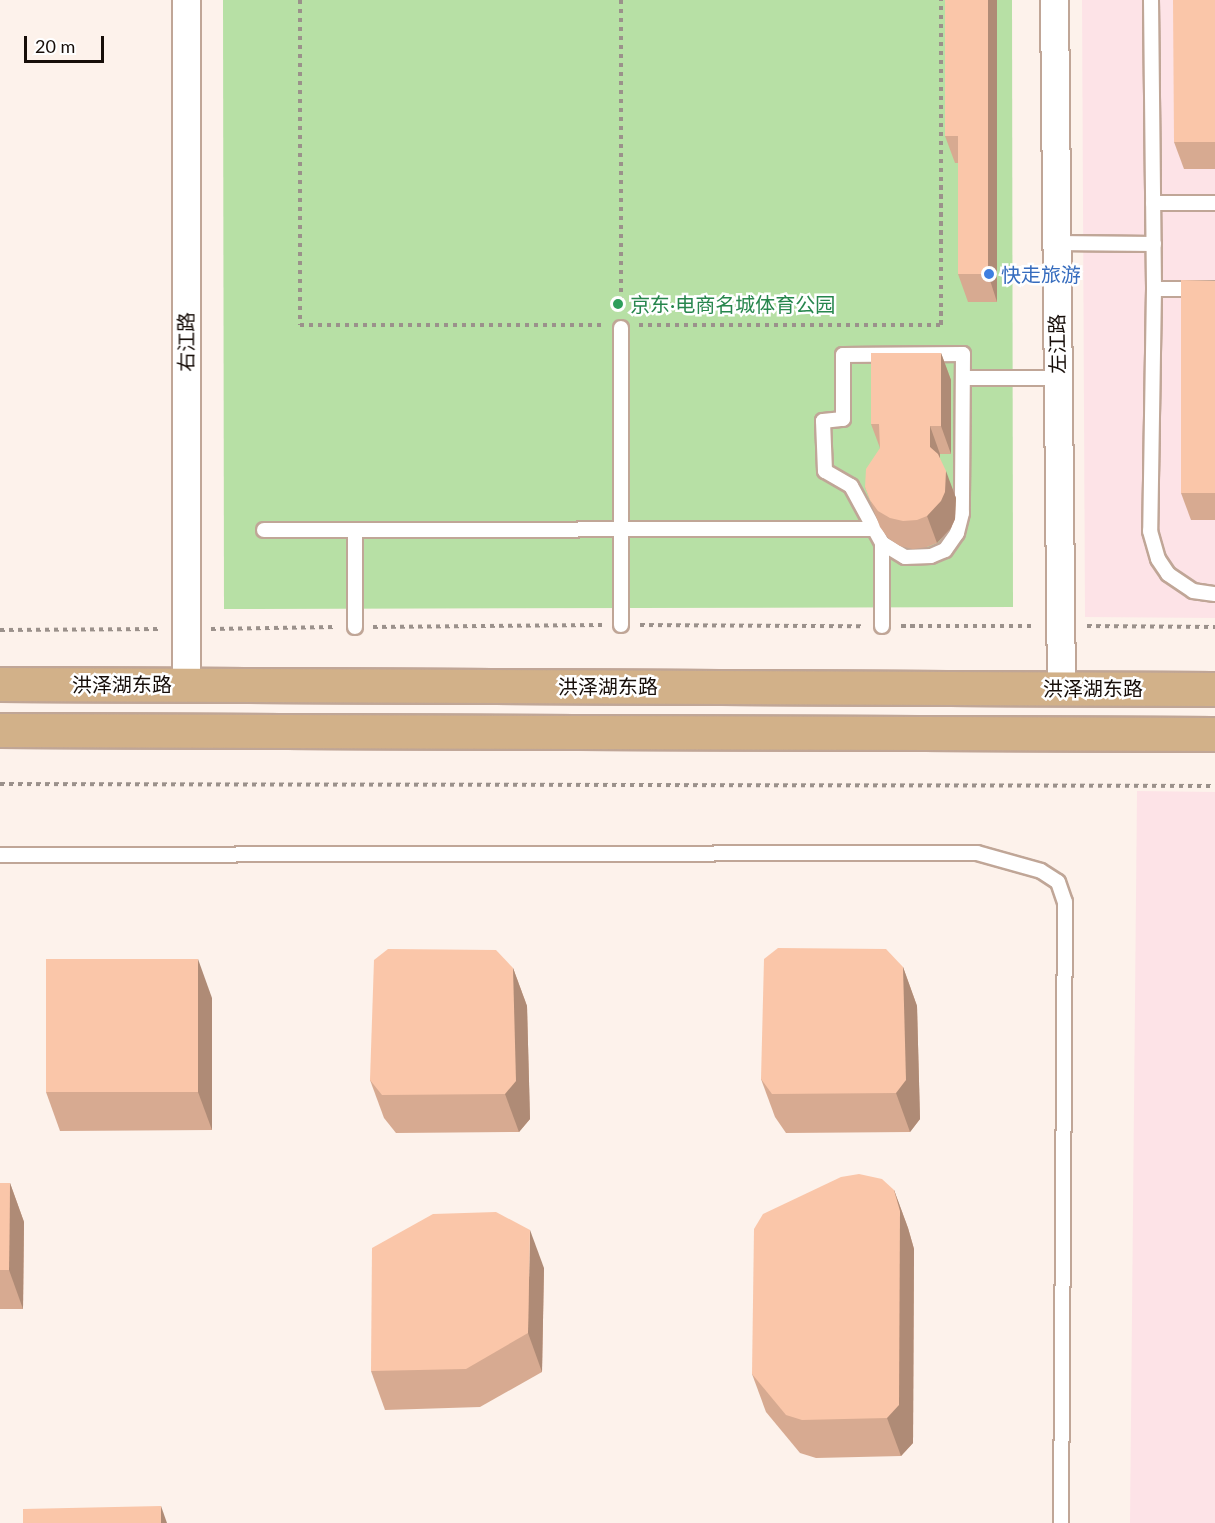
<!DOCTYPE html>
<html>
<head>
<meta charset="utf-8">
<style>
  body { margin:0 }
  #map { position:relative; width:1215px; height:1523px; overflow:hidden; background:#fdf2eb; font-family:Lato,"Noto Sans SC",sans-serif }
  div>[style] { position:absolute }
  .commercial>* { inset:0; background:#fde3e7 }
  .green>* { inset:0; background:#b7e0a5 }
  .path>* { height:4px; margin-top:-2px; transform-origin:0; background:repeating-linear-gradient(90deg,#9b918b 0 4.5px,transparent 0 9px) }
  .roads { filter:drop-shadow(2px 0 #c0a697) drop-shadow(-2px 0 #c0a697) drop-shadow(0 2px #c0a697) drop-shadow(0 -2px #c0a697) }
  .lane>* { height:14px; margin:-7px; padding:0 7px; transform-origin:7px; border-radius:7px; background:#fff }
  .street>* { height:27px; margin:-13.5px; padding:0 13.5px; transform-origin:13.5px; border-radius:13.5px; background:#fff }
  .primary>* { height:33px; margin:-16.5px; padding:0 16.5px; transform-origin:16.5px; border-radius:16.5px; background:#d2b189 }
  .wall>* { inset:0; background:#d7aa91 }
  .shaded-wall>* { inset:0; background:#af8b76 }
  .building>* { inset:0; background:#fac6a9 }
  .dots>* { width:16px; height:16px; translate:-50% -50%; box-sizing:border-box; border:3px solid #fff; border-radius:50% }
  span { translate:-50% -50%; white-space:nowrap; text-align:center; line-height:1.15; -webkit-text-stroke:5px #fff; paint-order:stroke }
  .shop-label { font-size:20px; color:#366cbe }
  .left { translate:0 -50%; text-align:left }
  .leisure-label { font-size:20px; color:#27864d }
  .street-label { font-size:20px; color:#170e09 }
  .scale { position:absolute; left:24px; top:36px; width:80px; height:27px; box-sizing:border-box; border:3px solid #170e09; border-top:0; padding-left:8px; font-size:18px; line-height:21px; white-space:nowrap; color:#170e09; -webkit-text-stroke:4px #fff; paint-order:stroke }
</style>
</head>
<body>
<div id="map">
  <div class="commercial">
    <i style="clip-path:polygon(1082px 0,1215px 0,1215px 618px,1085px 617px)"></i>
    <i style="clip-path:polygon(1137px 791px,1215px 792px,1215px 1523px,1130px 1523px)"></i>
  </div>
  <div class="green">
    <i style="clip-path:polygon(223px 0,1012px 0,1013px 607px,224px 609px)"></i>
  </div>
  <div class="path">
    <i style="left:300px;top:0;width:325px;rotate:90deg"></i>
    <i style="left:300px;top:325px;width:301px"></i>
    <i style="left:621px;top:0;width:309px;rotate:90deg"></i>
    <i style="left:639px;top:325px;width:302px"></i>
    <i style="left:941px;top:325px;width:325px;rotate:-90deg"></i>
    <i style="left:640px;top:625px;width:223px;rotate:0.3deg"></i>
    <i style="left:901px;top:626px;width:133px"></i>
    <i style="left:1087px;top:626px;width:128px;rotate:0.4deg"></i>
    <i style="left:373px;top:627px;width:229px;rotate:-0.5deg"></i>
    <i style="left:211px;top:629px;width:124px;rotate:-0.9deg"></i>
    <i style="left:0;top:630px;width:161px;rotate:-0.4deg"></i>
    <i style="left:0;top:784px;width:1215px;rotate:0.09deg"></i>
  </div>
  <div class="roads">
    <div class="lane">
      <i style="left:1151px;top:0;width:289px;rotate:89.4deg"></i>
      <i style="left:1154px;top:289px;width:242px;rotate:90.9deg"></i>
      <i style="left:1150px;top:531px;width:29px;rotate:74deg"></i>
      <i style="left:1158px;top:559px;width:18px;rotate:56deg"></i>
      <i style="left:1168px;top:574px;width:30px;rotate:34deg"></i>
      <i style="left:1193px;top:591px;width:22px;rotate:8deg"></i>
      <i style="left:1153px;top:203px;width:62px"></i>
      <i style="left:1056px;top:243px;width:98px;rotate:0.6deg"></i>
      <i style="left:1154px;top:289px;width:61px"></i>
      <i style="left:621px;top:328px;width:297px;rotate:90deg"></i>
      <i style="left:963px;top:354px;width:159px;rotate:90.4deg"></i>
      <i style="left:962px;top:513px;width:21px;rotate:104deg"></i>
      <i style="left:957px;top:533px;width:21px;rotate:125deg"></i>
      <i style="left:945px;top:550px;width:15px;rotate:157deg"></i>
      <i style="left:931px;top:556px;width:26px;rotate:178deg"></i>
      <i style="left:905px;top:557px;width:27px;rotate:-149deg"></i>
      <i style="left:882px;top:543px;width:65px;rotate:-118.5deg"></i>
      <i style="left:851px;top:486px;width:30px;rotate:-150deg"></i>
      <i style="left:825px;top:471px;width:50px;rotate:-92.3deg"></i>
      <i style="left:823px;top:421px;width:20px;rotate:-6deg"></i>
      <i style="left:843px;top:419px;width:64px;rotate:-90deg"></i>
      <i style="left:843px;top:355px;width:120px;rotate:-0.5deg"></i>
      <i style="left:963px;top:378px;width:95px"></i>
      <i style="left:264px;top:530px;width:610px;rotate:-0.09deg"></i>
      <i style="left:355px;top:530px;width:97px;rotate:90deg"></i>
      <i style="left:882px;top:543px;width:83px;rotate:90deg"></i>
      <i style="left:0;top:855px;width:977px;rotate:-0.12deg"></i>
      <i style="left:977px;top:853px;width:66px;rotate:15.7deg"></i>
      <i style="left:1041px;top:871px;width:20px;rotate:33deg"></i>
      <i style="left:1058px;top:882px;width:21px;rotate:71deg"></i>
      <i style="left:1065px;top:902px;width:621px;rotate:90.37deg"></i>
    </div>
    <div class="street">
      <i style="left:186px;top:0;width:684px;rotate:90deg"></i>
      <i style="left:1054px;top:0;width:688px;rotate:89.42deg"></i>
    </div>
    <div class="primary">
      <i style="left:0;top:684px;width:1215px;rotate:0.24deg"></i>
      <i style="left:0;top:730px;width:1215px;rotate:0.19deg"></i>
    </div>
  </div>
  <div class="wall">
    <i style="clip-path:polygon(997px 0,997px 302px,968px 302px,958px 274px,958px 163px,955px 163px,945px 136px)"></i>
    <i style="clip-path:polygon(1215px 0,1215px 169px,1184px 169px,1174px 142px)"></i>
    <i style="clip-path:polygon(1215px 281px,1215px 520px,1191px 520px,1181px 493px)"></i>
    <i style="clip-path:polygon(941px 353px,951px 380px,951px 454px,940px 454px,940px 459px,956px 498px,955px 519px,951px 528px,937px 543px,927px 547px,913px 549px,900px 546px,888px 538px,880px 527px,865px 487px,880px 448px,871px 424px)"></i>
    <i style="clip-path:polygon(903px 967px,917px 1006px,920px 1119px,910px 1132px,786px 1133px,775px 1117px,761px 1079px)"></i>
    <i style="clip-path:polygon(513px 968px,527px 1006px,530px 1119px,519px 1132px,396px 1133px,384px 1118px,370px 1080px)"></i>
    <i style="clip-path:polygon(212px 998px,212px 1130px,60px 1131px,46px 1092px)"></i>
    <i style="clip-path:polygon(0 1183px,10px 1183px,24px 1222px,23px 1309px,0 1309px)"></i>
    <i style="clip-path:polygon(894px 1190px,908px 1228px,914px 1249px,913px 1443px,901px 1456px,816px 1458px,800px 1453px,766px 1412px,752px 1374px)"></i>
    <i style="clip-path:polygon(544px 1268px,542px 1372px,480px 1407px,385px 1410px,371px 1371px)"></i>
  </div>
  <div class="shaded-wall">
    <i style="clip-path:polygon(988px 0,997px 0,997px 302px,988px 274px)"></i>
    <i style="clip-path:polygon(941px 353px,951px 380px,951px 454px,941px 426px)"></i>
    <i style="clip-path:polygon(930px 426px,940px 454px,940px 475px,930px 447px)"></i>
    <i style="clip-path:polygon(946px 471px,956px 498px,955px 519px,951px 528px,937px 543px,927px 516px)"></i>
    <i style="clip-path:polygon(198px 959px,212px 998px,212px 1130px,198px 1092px)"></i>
    <i style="clip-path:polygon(903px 967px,917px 1006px,920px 1119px,910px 1132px,896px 1093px)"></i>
    <i style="clip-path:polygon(513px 968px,527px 1006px,530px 1119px,519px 1132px,505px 1094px)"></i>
    <i style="clip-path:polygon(10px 1183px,24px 1222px,23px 1309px,9px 1270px)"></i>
    <i style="clip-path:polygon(894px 1190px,908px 1228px,914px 1249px,913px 1443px,901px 1456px,887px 1418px)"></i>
    <i style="clip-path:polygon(530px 1230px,544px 1268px,542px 1372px,528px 1333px)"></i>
    <i style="clip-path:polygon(161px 1506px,167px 1523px,161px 1523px)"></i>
  </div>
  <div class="building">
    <i style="clip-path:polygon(945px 0,988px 0,988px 274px,958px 274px,958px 136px,945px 136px)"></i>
    <i style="clip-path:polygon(1173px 0,1215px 0,1215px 142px,1174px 142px)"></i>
    <i style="clip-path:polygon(1181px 280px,1215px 281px,1215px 493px,1181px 493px)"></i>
    <i style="clip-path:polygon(871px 353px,941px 353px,941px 426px,930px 426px,930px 447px,938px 454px,946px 471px,945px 492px,941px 501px,927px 516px,917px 520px,903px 521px,890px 518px,878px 511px,870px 500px,865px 487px,866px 469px,880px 448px,879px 424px,871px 424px)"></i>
    <i style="clip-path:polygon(778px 948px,886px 949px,903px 967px,906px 1080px,896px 1093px,772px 1094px,761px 1079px,764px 959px)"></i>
    <i style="clip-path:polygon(388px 949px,496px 950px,513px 968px,516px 1081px,505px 1094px,382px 1095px,370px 1080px,374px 960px)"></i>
    <i style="clip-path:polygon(46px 959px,198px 959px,198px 1092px,46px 1092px)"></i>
    <i style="clip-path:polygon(859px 1174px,882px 1179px,894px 1190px,900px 1211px,899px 1405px,887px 1418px,802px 1420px,786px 1415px,752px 1374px,754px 1229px,763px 1214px,841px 1177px)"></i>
    <i style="clip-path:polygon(0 1183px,10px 1183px,9px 1270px,0 1270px)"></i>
    <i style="clip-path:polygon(496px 1212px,530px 1230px,528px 1333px,466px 1369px,371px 1371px,372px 1248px,433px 1214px)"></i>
    <i style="clip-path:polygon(161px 1506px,161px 1523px,23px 1523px,23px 1509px)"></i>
  </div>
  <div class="dots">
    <i style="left:989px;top:274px;background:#3f7fe0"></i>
    <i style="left:618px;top:304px;background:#2e9e5b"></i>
  </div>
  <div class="shop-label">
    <span class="left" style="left:1001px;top:274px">快走旅游</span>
  </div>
  <div class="leisure-label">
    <span class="left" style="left:630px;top:304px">京东·电商名城体育公园</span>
  </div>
  <div class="street-label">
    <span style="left:186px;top:342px;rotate:-90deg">右江路</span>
    <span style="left:1057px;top:344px;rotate:-91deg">左江路</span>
    <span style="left:122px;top:684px">洪泽湖东路</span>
    <span style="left:608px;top:686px">洪泽湖东路</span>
    <span style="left:1093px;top:688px">洪泽湖东路</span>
  </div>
  <div class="scale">20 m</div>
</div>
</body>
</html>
